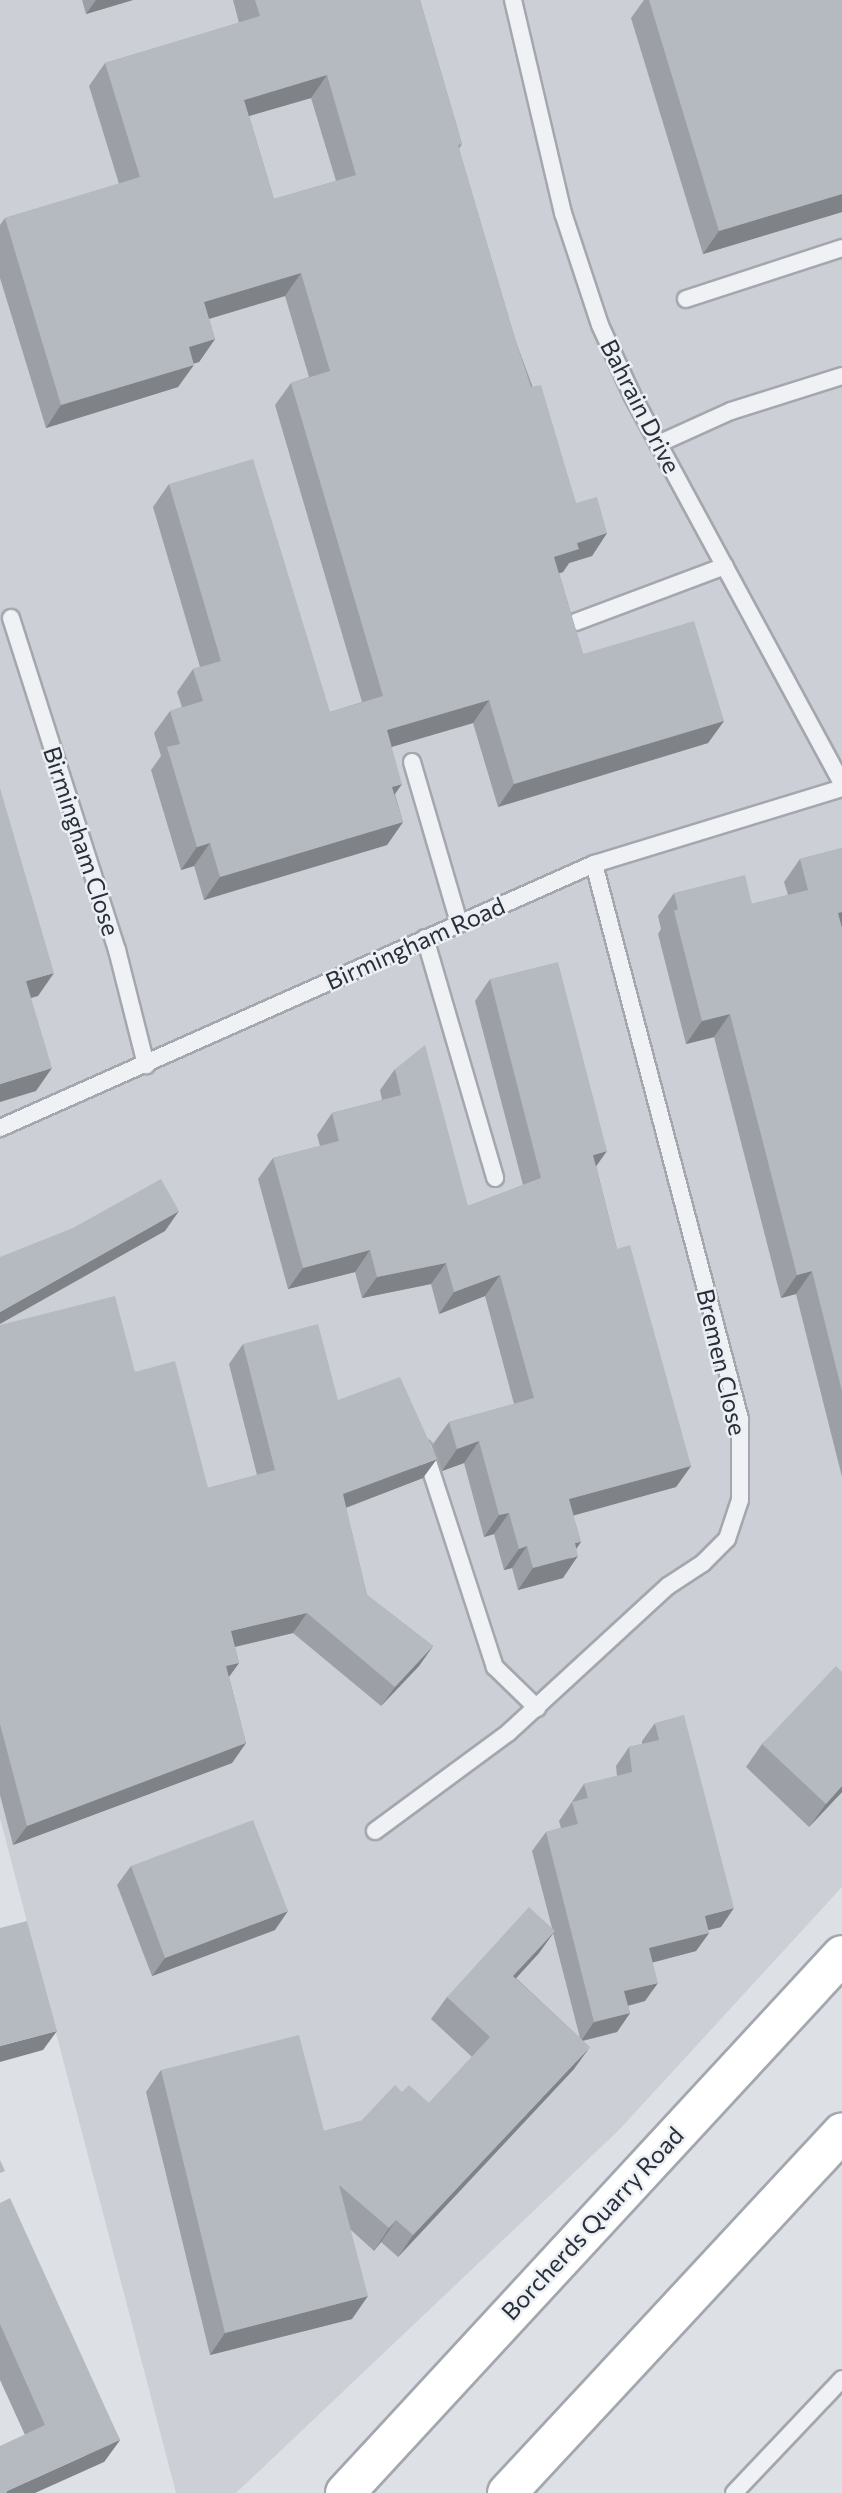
<!DOCTYPE html>
<html>
<head>
<meta charset="utf-8">
<style>
  body { margin:0 }
  #map { position:relative; width:842px; height:2493px; overflow:hidden; background:#dde0e5; font-family:Commissioner,sans-serif }
  div>[style] { position:absolute }
  .built>* { inset:0; background:#cccfd6 }
  .roads { filter:drop-shadow(2px 0 #a3a7ae) drop-shadow(-2px 0 #a3a7ae) drop-shadow(0 2px #a3a7ae) drop-shadow(0 -2px #a3a7ae) }
  .service>* { height:16px; margin:-8px; padding:0 8px; transform-origin:8px; border-radius:8px; background:#eff1f4 }
  .secondary>* { height:38px; margin:-19px; padding:0 19px; transform-origin:19px; border-radius:19px; background:#fff }
  .wall>* { inset:0; background:#9ca0a6 }
  .shaded-wall>* { inset:0; background:#7f8287 }
  .building>* { inset:0; background:#b5bac1 }
  span { translate:-50% -50%; white-space:nowrap; text-align:center; line-height:1.15; -webkit-text-stroke:5px #eceff3; paint-order:stroke }
  .street-label { font-size:24px; color:#282f3a }
</style>
</head>
<body>
<div id="map">
  <div class="built">
    <i style="clip-path:polygon(0 0,842px 0,842px 1887px,619px 2130px,236px 2493px,176px 2493px,0 1818px)"></i>
  </div>
  <div class="roads">
    <div class="service">
      <i style="left:513px;top:0;width:219px;rotate:76.8deg"></i>
      <i style="left:563px;top:213px;width:118px;rotate:71.7deg"></i>
      <i style="left:600px;top:325px;width:77px;rotate:65.4deg"></i>
      <i style="left:632px;top:395px;width:442px;rotate:61.6deg"></i>
      <i style="left:686px;top:299px;width:164px;rotate:-18.1deg"></i>
      <i style="left:658px;top:444px;width:80px;rotate:-24.3deg"></i>
      <i style="left:731px;top:411px;width:116px;rotate:-17.5deg"></i>
      <i style="left:11px;top:618px;width:349px;rotate:72.3deg"></i>
      <i style="left:117px;top:950px;width:119px;rotate:75.8deg"></i>
      <i style="left:576px;top:622px;width:159px;rotate:-20.6deg"></i>
      <i style="left:412px;top:762px;width:168px;rotate:73.7deg"></i>
      <i style="left:425px;top:938px;width:250px;rotate:73.7deg"></i>
      <i style="left:0;top:1128px;width:650px;rotate:-23.96deg"></i>
      <i style="left:594px;top:864px;width:259px;rotate:-17deg"></i>
      <i style="left:424px;top:1449px;width:229px;rotate:72deg"></i>
      <i style="left:495px;top:1667px;width:59px;rotate:44.3deg"></i>
      <i style="left:375px;top:1831px;width:165px;rotate:-36.4deg"></i>
      <i style="left:508px;top:1733px;width:217px;rotate:-42.6deg"></i>
      <i style="left:668px;top:1586px;width:42px;rotate:-33.3deg"></i>
      <i style="left:703px;top:1563px;width:34px;rotate:-45deg"></i>
      <i style="left:727px;top:1539px;width:41px;rotate:-71.6deg"></i>
      <i style="left:740px;top:1500px;width:81px;rotate:-90deg"></i>
      <i style="left:740px;top:1419px;width:574px;rotate:-104.74deg"></i>
      <i style="left:734px;top:2493px;width:157px;rotate:-46.5deg"></i>
    </div>
    <div class="secondary">
      <i style="left:345px;top:2493px;width:732px;rotate:-47.27deg"></i>
      <i style="left:507px;top:2493px;width:492px;rotate:-47.1deg"></i>
    </div>
  </div>
  <div class="wall">
    <i style="clip-path:polygon(82px 0,133px 0,86px 14px)"></i>
    <i style="clip-path:polygon(evenodd,233px 0,420px 0,462px 144px,459px 149px,516px 342px,576px 503px,607px 533px,592px 556px,569px 563px,563px 572px,559px 573px,583px 654px,724px 721px,708px 743px,498px 807px,473px 723px,391px 747px,395px 794px,403px 822px,387px 845px,204px 900px,194px 866px,181px 870px,151px 770px,161px 756px,154px 733px,170px 711px,182px 707px,177px 692px,193px 669px,200px 667px,153px 507px,169px 484px,330px 712px,362px 702px,275px 405px,291px 383px,309px 377px,285px 296px,209px 319px,215px 339px,199px 362px,194px 363px,178px 387px,46px 428px,0 278px,0 225px,5px 218px,119px 184px,89px 86px,105px 63px,239px 23px,233px 0,311px 98px,336px 181px,274px 199px,249px 116px,311px 98px)"></i>
    <i style="clip-path:polygon(644px 0,842px 0,842px 212px,703px 254px,631px 18px)"></i>
    <i style="clip-path:polygon(842px 848px,842px 1477px,796px 1294px,781px 1298px,714px 1037px,686px 1044px,658px 934px,661px 929px,658px 916px,674px 893px,752px 904px,788px 895px,784px 882px,800px 859px)"></i>
    <i style="clip-path:polygon(490px 979px,596px 1166px,617px 1249px,691px 1466px,676px 1487px,573px 1515px,581px 1542px,576px 1549px,563px 1578px,518px 1590px,512px 1568px,504px 1570px,494px 1534px,484px 1537px,464px 1463px,442px 1471px,433px 1444px,449px 1422px,514px 1404px,485px 1296px,439px 1314px,431px 1284px,362px 1298px,355px 1272px,288px 1289px,258px 1179px,273px 1158px,320px 1146px,317px 1135px,332px 1113px,382px 1100px,380px 1090px,395px 1069px,468px 1206px,523px 1185px,475px 1001px)"></i>
    <i style="clip-path:polygon(0 1325px,135px 1372px,208px 1488px,257px 1475px,229px 1364px,243px 1344px,338px 1400px,423px 1478px,346px 1508px,367px 1595px,433px 1646px,419px 1666px,381px 1706px,293px 1633px,235px 1647px,239px 1663px,229px 1677px,246px 1743px,232px 1763px,13px 1845px,0 1795px)"></i>
    <i style="clip-path:polygon(842px 1672px,842px 1792px,809px 1827px,746px 1767px,762px 1744px)"></i>
    <i style="clip-path:polygon(evenodd,655px 1723px,721px 1927px,708px 1930px,709px 1933px,696px 1951px,652px 1962px,645px 2001px,628px 2006px,630px 2013px,617px 2032px,583px 2041px,574px 2069px,398px 2257px,381px 2242px,374px 2251px,351px 2230px,352px 2319px,210px 2355px,146px 2092px,161px 2070px,324px 2131px,361px 2121px,402px 2092px,429px 2103px,472px 2057px,431px 2019px,447px 1997px,552px 1928px,532px 1851px,546px 1832px,561px 1828px,559px 1821px,584px 1784px,617px 1776px,616px 1766px,629px 1747px,642px 1744px,642px 1741px,655px 1723px,553px 1933px,580px 2038px,516px 1978px,539px 1953px,553px 1933px)"></i>
    <i style="clip-path:polygon(131px 1866px,275px 1930px,152px 1976px,117px 1885px)"></i>
    <i style="clip-path:polygon(0 2203px,120px 2440px,104px 2462px,25px 2435px,0 2380px)"></i>
  </div>
  <div class="shaded-wall">
    <i style="clip-path:polygon(96px 0,133px 0,86px 14px)"></i>
    <i style="clip-path:polygon(327px 75px,311px 98px,228px 122px,244px 100px)"></i>
    <i style="clip-path:polygon(842px 194px,842px 212px,703px 254px,719px 231px)"></i>
    <i style="clip-path:polygon(301px 273px,285px 296px,188px 325px,204px 302px)"></i>
    <i style="clip-path:polygon(215px 339px,199px 362px,173px 370px,189px 347px)"></i>
    <i style="clip-path:polygon(194px 365px,178px 387px,46px 428px,61px 405px)"></i>
    <i style="clip-path:polygon(607px 533px,592px 556px,569px 563px,563px 572px,538px 580px,554px 557px,577px 543px)"></i>
    <i style="clip-path:polygon(489px 700px,473px 723px,371px 753px,387px 730px)"></i>
    <i style="clip-path:polygon(724px 721px,708px 743px,498px 807px,514px 784px)"></i>
    <i style="clip-path:polygon(402px 784px,386px 807px,392px 787px)"></i>
    <i style="clip-path:polygon(403px 822px,387px 845px,204px 900px,220px 877px)"></i>
    <i style="clip-path:polygon(210px 843px,194px 866px,181px 870px,197px 847px)"></i>
    <i style="clip-path:polygon(842px 912px,842px 931px,838px 913px)"></i>
    <i style="clip-path:polygon(54px 973px,38px 996px,10px 1004px,26px 981px)"></i>
    <i style="clip-path:polygon(730px 1014px,714px 1037px,686px 1044px,702px 1021px)"></i>
    <i style="clip-path:polygon(52px 1068px,36px 1091px,0 1102px,0 1084px)"></i>
    <i style="clip-path:polygon(607px 1151px,592px 1172px,593px 1155px)"></i>
    <i style="clip-path:polygon(179px 1211px,165px 1231px,0 1324px,0 1312px)"></i>
    <i style="clip-path:polygon(370px 1250px,355px 1272px,288px 1289px,303px 1268px)"></i>
    <i style="clip-path:polygon(446px 1263px,431px 1284px,362px 1298px,377px 1277px)"></i>
    <i style="clip-path:polygon(812px 1271px,796px 1294px,781px 1298px,797px 1275px)"></i>
    <i style="clip-path:polygon(500px 1275px,485px 1296px,439px 1314px,454px 1292px)"></i>
    <i style="clip-path:polygon(479px 1441px,464px 1463px,442px 1471px,457px 1449px)"></i>
    <i style="clip-path:polygon(437px 1459px,423px 1478px,329px 1514px,343px 1494px)"></i>
    <i style="clip-path:polygon(691px 1466px,676px 1487px,554px 1521px,569px 1499px)"></i>
    <i style="clip-path:polygon(509px 1513px,494px 1534px,484px 1537px,499px 1515px)"></i>
    <i style="clip-path:polygon(581px 1542px,569px 1559px,578px 1556px,563px 1578px,518px 1590px,533px 1568px,575px 1543px)"></i>
    <i style="clip-path:polygon(527px 1546px,512px 1568px,504px 1570px,519px 1549px)"></i>
    <i style="clip-path:polygon(307px 1613px,293px 1633px,217px 1651px,231px 1631px)"></i>
    <i style="clip-path:polygon(433px 1646px,419px 1666px,381px 1706px,395px 1687px)"></i>
    <i style="clip-path:polygon(239px 1663px,225px 1682px,226px 1666px)"></i>
    <i style="clip-path:polygon(246px 1743px,232px 1763px,13px 1845px,27px 1826px)"></i>
    <i style="clip-path:polygon(842px 1786px,842px 1792px,809px 1827px,826px 1804px)"></i>
    <i style="clip-path:polygon(734px 1908px,721px 1927px,692px 1934px,705px 1916px)"></i>
    <i style="clip-path:polygon(288px 1911px,275px 1930px,152px 1976px,165px 1958px)"></i>
    <i style="clip-path:polygon(555px 1931px,539px 1953px,498px 1998px,513px 1976px)"></i>
    <i style="clip-path:polygon(709px 1933px,696px 1951px,636px 1967px,649px 1948px)"></i>
    <i style="clip-path:polygon(658px 1983px,645px 2001px,611px 2010px,624px 1991px)"></i>
    <i style="clip-path:polygon(630px 2013px,617px 2032px,581px 2041px,594px 2022px)"></i>
    <i style="clip-path:polygon(57px 2031px,43px 2050px,0 2062px,0 2046px)"></i>
    <i style="clip-path:polygon(590px 2047px,574px 2069px,398px 2257px,413px 2235px)"></i>
    <i style="clip-path:polygon(396px 2220px,381px 2242px,374px 2251px,389px 2228px)"></i>
    <i style="clip-path:polygon(368px 2296px,352px 2319px,210px 2355px,225px 2333px)"></i>
    <i style="clip-path:polygon(120px 2440px,104px 2462px,35px 2493px,6px 2493px,7px 2491px)"></i>
  </div>
  <div class="building">
    <i style="clip-path:polygon(evenodd,255px 0,420px 0,462px 144px,458px 145px,516px 342px,531px 387px,541px 385px,576px 503px,597px 497px,607px 533px,577px 543px,579px 549px,554px 557px,583px 654px,694px 621px,724px 721px,514px 784px,489px 700px,387px 730px,402px 784px,392px 787px,403px 822px,220px 877px,210px 843px,197px 847px,167px 747px,180px 744px,170px 711px,203px 701px,193px 669px,221px 661px,169px 484px,253px 459px,330px 712px,383px 696px,291px 383px,330px 371px,301px 273px,204px 302px,215px 339px,189px 347px,194px 365px,61px 405px,5px 218px,140px 177px,105px 63px,260px 16px,255px 0,327px 75px,356px 175px,274px 199px,244px 100px,327px 75px)"></i>
    <i style="clip-path:polygon(649px 0,842px 0,842px 194px,719px 231px)"></i>
    <i style="clip-path:polygon(0 788px,54px 973px,26px 981px,52px 1068px,0 1084px)"></i>
    <i style="clip-path:polygon(842px 848px,842px 912px,838px 913px,842px 928px,842px 1391px,812px 1271px,797px 1275px,730px 1014px,702px 1021px,674px 911px,678px 909px,674px 893px,745px 875px,752px 904px,808px 890px,800px 859px)"></i>
    <i style="clip-path:polygon(558px 962px,607px 1151px,593px 1155px,617px 1249px,630px 1245px,691px 1466px,569px 1499px,581px 1542px,575px 1543px,578px 1556px,533px 1568px,527px 1546px,519px 1549px,509px 1513px,499px 1515px,479px 1441px,457px 1449px,449px 1422px,534px 1398px,500px 1275px,454px 1292px,446px 1263px,377px 1277px,370px 1250px,303px 1268px,273px 1158px,339px 1141px,332px 1113px,401px 1095px,395px 1069px,425px 1045px,468px 1206px,541px 1178px,490px 979px)"></i>
    <i style="clip-path:polygon(161px 1179px,179px 1211px,0 1312px,0 1257px,73px 1228px)"></i>
    <i style="clip-path:polygon(115px 1296px,135px 1372px,175px 1361px,208px 1488px,275px 1470px,243px 1344px,318px 1324px,338px 1400px,400px 1377px,437px 1459px,343px 1494px,367px 1595px,433px 1646px,395px 1687px,307px 1613px,231px 1631px,239px 1663px,226px 1666px,246px 1743px,27px 1826px,0 1724px,0 1325px)"></i>
    <i style="clip-path:polygon(836px 1666px,842px 1672px,842px 1786px,826px 1804px,762px 1744px)"></i>
    <i style="clip-path:polygon(684px 1715px,734px 1908px,705px 1916px,709px 1933px,649px 1948px,658px 1983px,624px 1991px,630px 2013px,594px 2022px,546px 1832px,578px 1824px,572px 1802px,588px 1798px,584px 1784px,632px 1772px,629px 1747px,659px 1740px,655px 1723px)"></i>
    <i style="clip-path:polygon(253px 1820px,288px 1911px,165px 1958px,131px 1866px)"></i>
    <i style="clip-path:polygon(529px 1907px,555px 1931px,513px 1976px,590px 2047px,413px 2235px,396px 2220px,389px 2228px,339px 2185px,368px 2296px,225px 2333px,161px 2070px,299px 2035px,324px 2131px,361px 2121px,395px 2085px,402px 2092px,409px 2085px,429px 2103px,490px 2037px,447px 1997px)"></i>
    <i style="clip-path:polygon(27px 1921px,57px 2031px,0 2046px,0 1928px)"></i>
    <i style="clip-path:polygon(0 2160px,5px 2171px,0 2173px)"></i>
    <i style="clip-path:polygon(10px 2198px,120px 2440px,7px 2491px,6px 2493px,0 2493px,0 2446px,45px 2425px,0 2324px,0 2203px)"></i>
  </div>
  <div class="street-label">
    <span style="left:641px;top:406px;rotate:63deg">Bahrain Drive</span>
    <span style="left:82px;top:841px;rotate:72deg">Birmingham Close</span>
    <span style="left:415px;top:943px;rotate:-24deg">Birmingham Road</span>
    <span style="left:722px;top:1362px;rotate:77deg">Bremen Close</span>
    <span style="left:592px;top:2223px;rotate:-47deg">Borcherds Quarry Road</span>
  </div>
</div>
</body>
</html>
